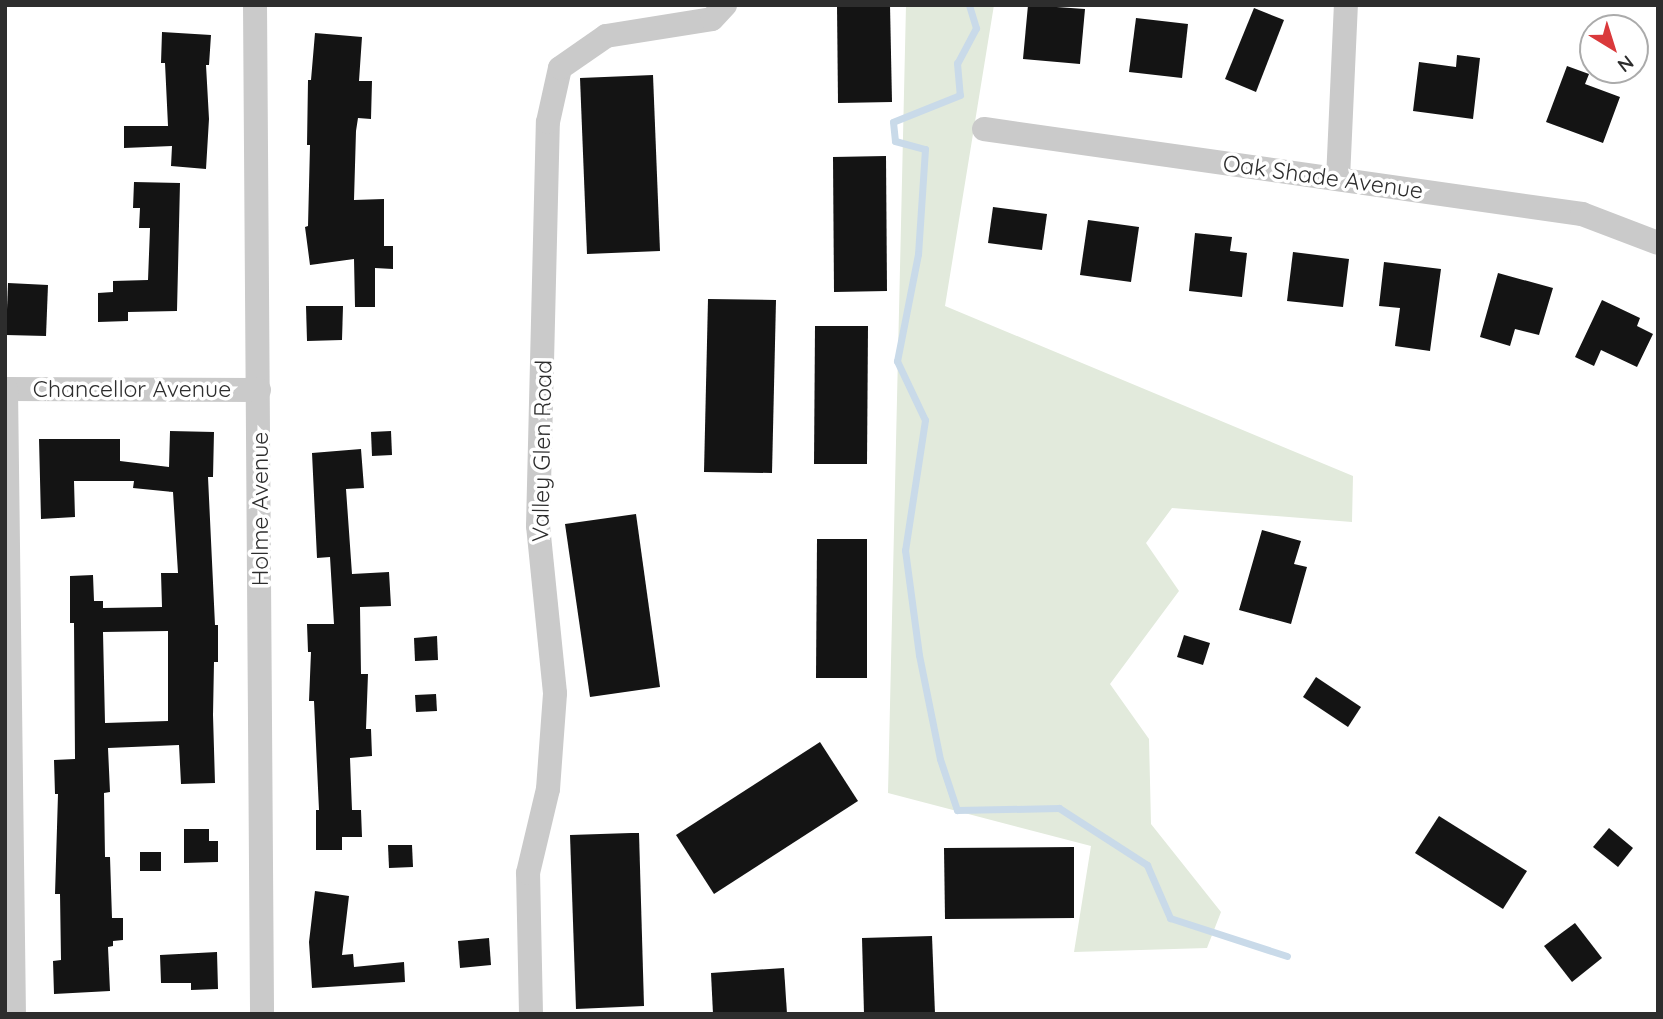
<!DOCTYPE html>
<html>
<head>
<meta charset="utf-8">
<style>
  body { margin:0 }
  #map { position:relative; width:1663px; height:1019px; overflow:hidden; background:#fff; font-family:Quicksand,sans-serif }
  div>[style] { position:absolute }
  .green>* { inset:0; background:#e2eadc }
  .stream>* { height:7px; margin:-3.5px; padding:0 3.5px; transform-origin:3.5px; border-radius:3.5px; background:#c9dae9 }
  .building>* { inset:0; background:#141414 }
  .minor>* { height:24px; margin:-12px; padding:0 12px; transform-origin:12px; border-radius:12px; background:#cacaca }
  span { translate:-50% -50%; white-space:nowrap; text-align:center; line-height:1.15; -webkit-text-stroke:7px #fff; paint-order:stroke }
  .street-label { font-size:23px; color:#2d2d2d }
  .frame { position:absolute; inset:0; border:7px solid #2d2d2d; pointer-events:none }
  .north { position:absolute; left:1579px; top:14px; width:70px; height:70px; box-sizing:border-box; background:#fff; border:2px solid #ababab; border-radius:50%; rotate:142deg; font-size:19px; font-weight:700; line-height:28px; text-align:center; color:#2d2d2d }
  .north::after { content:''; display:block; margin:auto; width:24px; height:32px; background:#da393b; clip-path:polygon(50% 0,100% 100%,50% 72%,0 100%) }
</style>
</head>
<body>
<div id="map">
  <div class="green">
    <i style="clip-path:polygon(906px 5px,994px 5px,945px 306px,1353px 476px,1352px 522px,1172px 508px,1146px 543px,1179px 591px,1110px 684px,1149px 739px,1151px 824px,1221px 912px,1207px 948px,1074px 952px,1091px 846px,888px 793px)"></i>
  </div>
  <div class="stream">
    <i style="left:969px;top:5px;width:24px;rotate:73deg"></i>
    <i style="left:976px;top:28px;width:40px;rotate:118deg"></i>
    <i style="left:957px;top:63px;width:32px;rotate:85deg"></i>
    <i style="left:960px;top:95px;width:72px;rotate:158.1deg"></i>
    <i style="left:893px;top:122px;width:19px;rotate:84deg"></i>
    <i style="left:895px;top:141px;width:31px;rotate:15deg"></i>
    <i style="left:925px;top:149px;width:105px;rotate:93.8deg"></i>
    <i style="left:918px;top:254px;width:109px;rotate:101.1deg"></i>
    <i style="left:897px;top:361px;width:65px;rotate:64.6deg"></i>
    <i style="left:925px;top:420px;width:132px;rotate:98.7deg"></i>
    <i style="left:905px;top:550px;width:106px;rotate:82.4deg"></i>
    <i style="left:919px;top:655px;width:106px;rotate:78.6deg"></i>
    <i style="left:940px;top:759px;width:54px;rotate:71.6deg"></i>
    <i style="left:957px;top:810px;width:102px;rotate:-1.1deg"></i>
    <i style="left:1059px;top:808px;width:105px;rotate:32.9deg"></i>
    <i style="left:1147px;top:865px;width:58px;rotate:66.5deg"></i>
    <i style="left:1170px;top:918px;width:123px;rotate:18deg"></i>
  </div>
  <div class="building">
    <i style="clip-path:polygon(837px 5px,890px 5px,892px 102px,838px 103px)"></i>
    <i style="clip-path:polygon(1028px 5px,1085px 9px,1080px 64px,1023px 59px)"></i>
    <i style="clip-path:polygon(1254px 8px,1284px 20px,1256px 92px,1225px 79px)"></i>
    <i style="clip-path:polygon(1136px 18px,1188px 24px,1182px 78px,1129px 72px)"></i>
    <i style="clip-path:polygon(162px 32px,211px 35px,209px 65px,206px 65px,209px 119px,206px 169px,171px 166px,172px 146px,124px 148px,124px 126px,168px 126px,165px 63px,161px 63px)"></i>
    <i style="clip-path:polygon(315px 33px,362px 37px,359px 81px,372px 81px,371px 119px,358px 118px,356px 131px,354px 200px,384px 199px,384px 246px,393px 246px,393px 269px,375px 268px,375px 307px,355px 307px,354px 259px,310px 265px,305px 227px,308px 226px,310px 145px,307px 145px,308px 80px,311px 80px)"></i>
    <i style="clip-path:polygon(1457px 55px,1480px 58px,1473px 119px,1413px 111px,1419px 62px,1456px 67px)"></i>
    <i style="clip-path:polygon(1567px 66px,1589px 74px,1585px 84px,1620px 97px,1603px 143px,1546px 122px)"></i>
    <i style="clip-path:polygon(653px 75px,660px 251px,587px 254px,580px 78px)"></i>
    <i style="clip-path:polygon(886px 156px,887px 291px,834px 292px,833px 157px)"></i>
    <i style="clip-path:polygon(134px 182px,180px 183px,177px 311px,128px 312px,128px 321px,98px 322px,98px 293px,113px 292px,113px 281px,148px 280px,150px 228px,139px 228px,140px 208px,133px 208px)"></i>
    <i style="clip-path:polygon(993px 207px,1047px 214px,1042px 250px,988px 243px)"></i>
    <i style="clip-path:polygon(1088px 220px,1139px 227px,1131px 282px,1080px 275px)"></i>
    <i style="clip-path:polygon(1195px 233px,1232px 237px,1230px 251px,1247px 253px,1242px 297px,1189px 291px)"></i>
    <i style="clip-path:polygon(1293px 252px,1349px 259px,1343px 307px,1287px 301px)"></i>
    <i style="clip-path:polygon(1384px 262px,1441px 269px,1430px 351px,1395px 346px,1400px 308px,1379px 306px)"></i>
    <i style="clip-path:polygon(1498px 273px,1553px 288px,1539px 335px,1515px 329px,1510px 346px,1480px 337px)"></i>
    <i style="clip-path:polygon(8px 283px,48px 285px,46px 336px,6px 335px)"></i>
    <i style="clip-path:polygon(708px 299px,776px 300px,772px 473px,704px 472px)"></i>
    <i style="clip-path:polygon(1602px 300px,1640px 318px,1637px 326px,1653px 334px,1637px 367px,1601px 350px,1594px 366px,1575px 357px)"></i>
    <i style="clip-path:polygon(306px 306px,343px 306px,342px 340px,307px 341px)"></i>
    <i style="clip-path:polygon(815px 326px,868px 326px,867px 464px,814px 464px)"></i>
    <i style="clip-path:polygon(evenodd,170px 431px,214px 432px,213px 477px,208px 477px,215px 625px,218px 625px,218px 662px,214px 662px,213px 715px,215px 783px,181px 784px,179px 745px,108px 748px,110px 792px,104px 793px,105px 857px,110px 857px,112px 918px,123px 918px,123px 940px,113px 941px,113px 946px,108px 947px,110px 991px,54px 994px,53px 961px,61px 960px,60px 894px,55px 894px,58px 794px,55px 794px,54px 760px,75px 759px,74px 623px,70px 623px,70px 576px,93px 575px,94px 601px,103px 601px,103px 608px,162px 607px,161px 573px,178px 573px,173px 492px,133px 488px,134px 481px,74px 481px,75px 517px,41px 519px,39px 439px,120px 439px,120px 461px,169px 467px,170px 431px,168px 631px,168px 721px,105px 723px,103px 632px,168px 631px)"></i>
    <i style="clip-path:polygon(391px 431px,392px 455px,372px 456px,371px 432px)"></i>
    <i style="clip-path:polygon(361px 449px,364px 488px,346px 489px,352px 574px,389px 572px,391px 606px,360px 607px,361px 674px,368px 674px,366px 729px,371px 729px,372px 756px,350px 758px,352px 810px,361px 810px,362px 837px,342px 837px,342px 850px,316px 850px,316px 810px,319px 810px,314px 701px,309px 701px,311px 652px,308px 652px,307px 624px,334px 624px,330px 557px,317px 558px,312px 453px)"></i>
    <i style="clip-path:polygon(636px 514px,660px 687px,590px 697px,565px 524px)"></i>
    <i style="clip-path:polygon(1262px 530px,1301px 541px,1294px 564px,1307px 567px,1291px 624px,1239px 610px)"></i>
    <i style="clip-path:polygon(817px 539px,867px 539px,867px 678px,816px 678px)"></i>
    <i style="clip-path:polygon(1184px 635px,1210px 643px,1203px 665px,1177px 657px)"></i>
    <i style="clip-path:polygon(437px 636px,438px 660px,415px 661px,414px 638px)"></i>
    <i style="clip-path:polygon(1316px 677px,1361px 707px,1348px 727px,1303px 697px)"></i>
    <i style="clip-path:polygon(436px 694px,437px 711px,416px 712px,415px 695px)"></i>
    <i style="clip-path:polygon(820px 742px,858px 801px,714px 894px,676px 835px)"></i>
    <i style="clip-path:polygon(1439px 816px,1527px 871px,1503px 909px,1415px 853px)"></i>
    <i style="clip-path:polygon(1609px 828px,1633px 848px,1618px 867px,1593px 847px)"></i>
    <i style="clip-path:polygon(184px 829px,209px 829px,209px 841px,218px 841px,218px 862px,184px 863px)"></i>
    <i style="clip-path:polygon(631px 833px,639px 833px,644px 1006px,576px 1009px,570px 835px)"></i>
    <i style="clip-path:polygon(388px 845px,412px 845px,413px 867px,389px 868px)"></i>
    <i style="clip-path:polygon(1074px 847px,1074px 918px,945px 919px,944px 848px)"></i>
    <i style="clip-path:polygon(140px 852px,161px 852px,161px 871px,140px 871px)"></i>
    <i style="clip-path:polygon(315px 891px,349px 896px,342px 955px,353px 954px,354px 967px,404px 962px,405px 982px,312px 988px,309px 942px)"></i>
    <i style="clip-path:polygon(1575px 923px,1602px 958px,1572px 982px,1544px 946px)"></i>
    <i style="clip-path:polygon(932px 936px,935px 1014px,864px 1014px,862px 938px)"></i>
    <i style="clip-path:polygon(489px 938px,491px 965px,460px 968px,458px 941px)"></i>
    <i style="clip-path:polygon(217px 952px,218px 989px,191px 990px,191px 983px,161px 983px,160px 955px)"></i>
    <i style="clip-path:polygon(784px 968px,787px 1014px,713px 1014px,711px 973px)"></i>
  </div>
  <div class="minor">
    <i style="left:255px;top:5px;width:1009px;rotate:89.6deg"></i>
    <i style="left:984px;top:129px;width:604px;rotate:8.09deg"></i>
    <i style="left:1582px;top:214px;width:81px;rotate:20.9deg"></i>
    <i style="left:1338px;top:179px;width:174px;rotate:-87.4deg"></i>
    <i style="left:5px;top:389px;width:254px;rotate:0.2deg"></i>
    <i style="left:6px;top:389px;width:625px;rotate:89.27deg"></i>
    <i style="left:531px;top:1014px;width:141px;rotate:-91.2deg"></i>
    <i style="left:528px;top:873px;width:86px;rotate:-76.6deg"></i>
    <i style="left:548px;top:789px;width:96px;rotate:-85.8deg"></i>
    <i style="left:555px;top:693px;width:168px;rotate:-95.8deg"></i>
    <i style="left:538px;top:526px;width:404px;rotate:-88.6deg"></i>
    <i style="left:548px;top:122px;width:55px;rotate:-77.5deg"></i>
    <i style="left:560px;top:68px;width:56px;rotate:-34.8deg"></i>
    <i style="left:606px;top:36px;width:107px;rotate:-9.1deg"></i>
    <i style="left:712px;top:19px;width:19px;rotate:-47deg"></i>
  </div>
  <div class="street-label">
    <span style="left:1323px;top:177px;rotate:8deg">Oak Shade Avenue</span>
    <span style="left:132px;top:389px">Chancellor Avenue</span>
    <span style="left:542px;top:451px;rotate:-89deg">Valley Glen Road</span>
    <span style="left:260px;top:509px;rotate:-90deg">Holme Avenue</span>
  </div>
  <div class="frame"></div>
  <div class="north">N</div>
</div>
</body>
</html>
